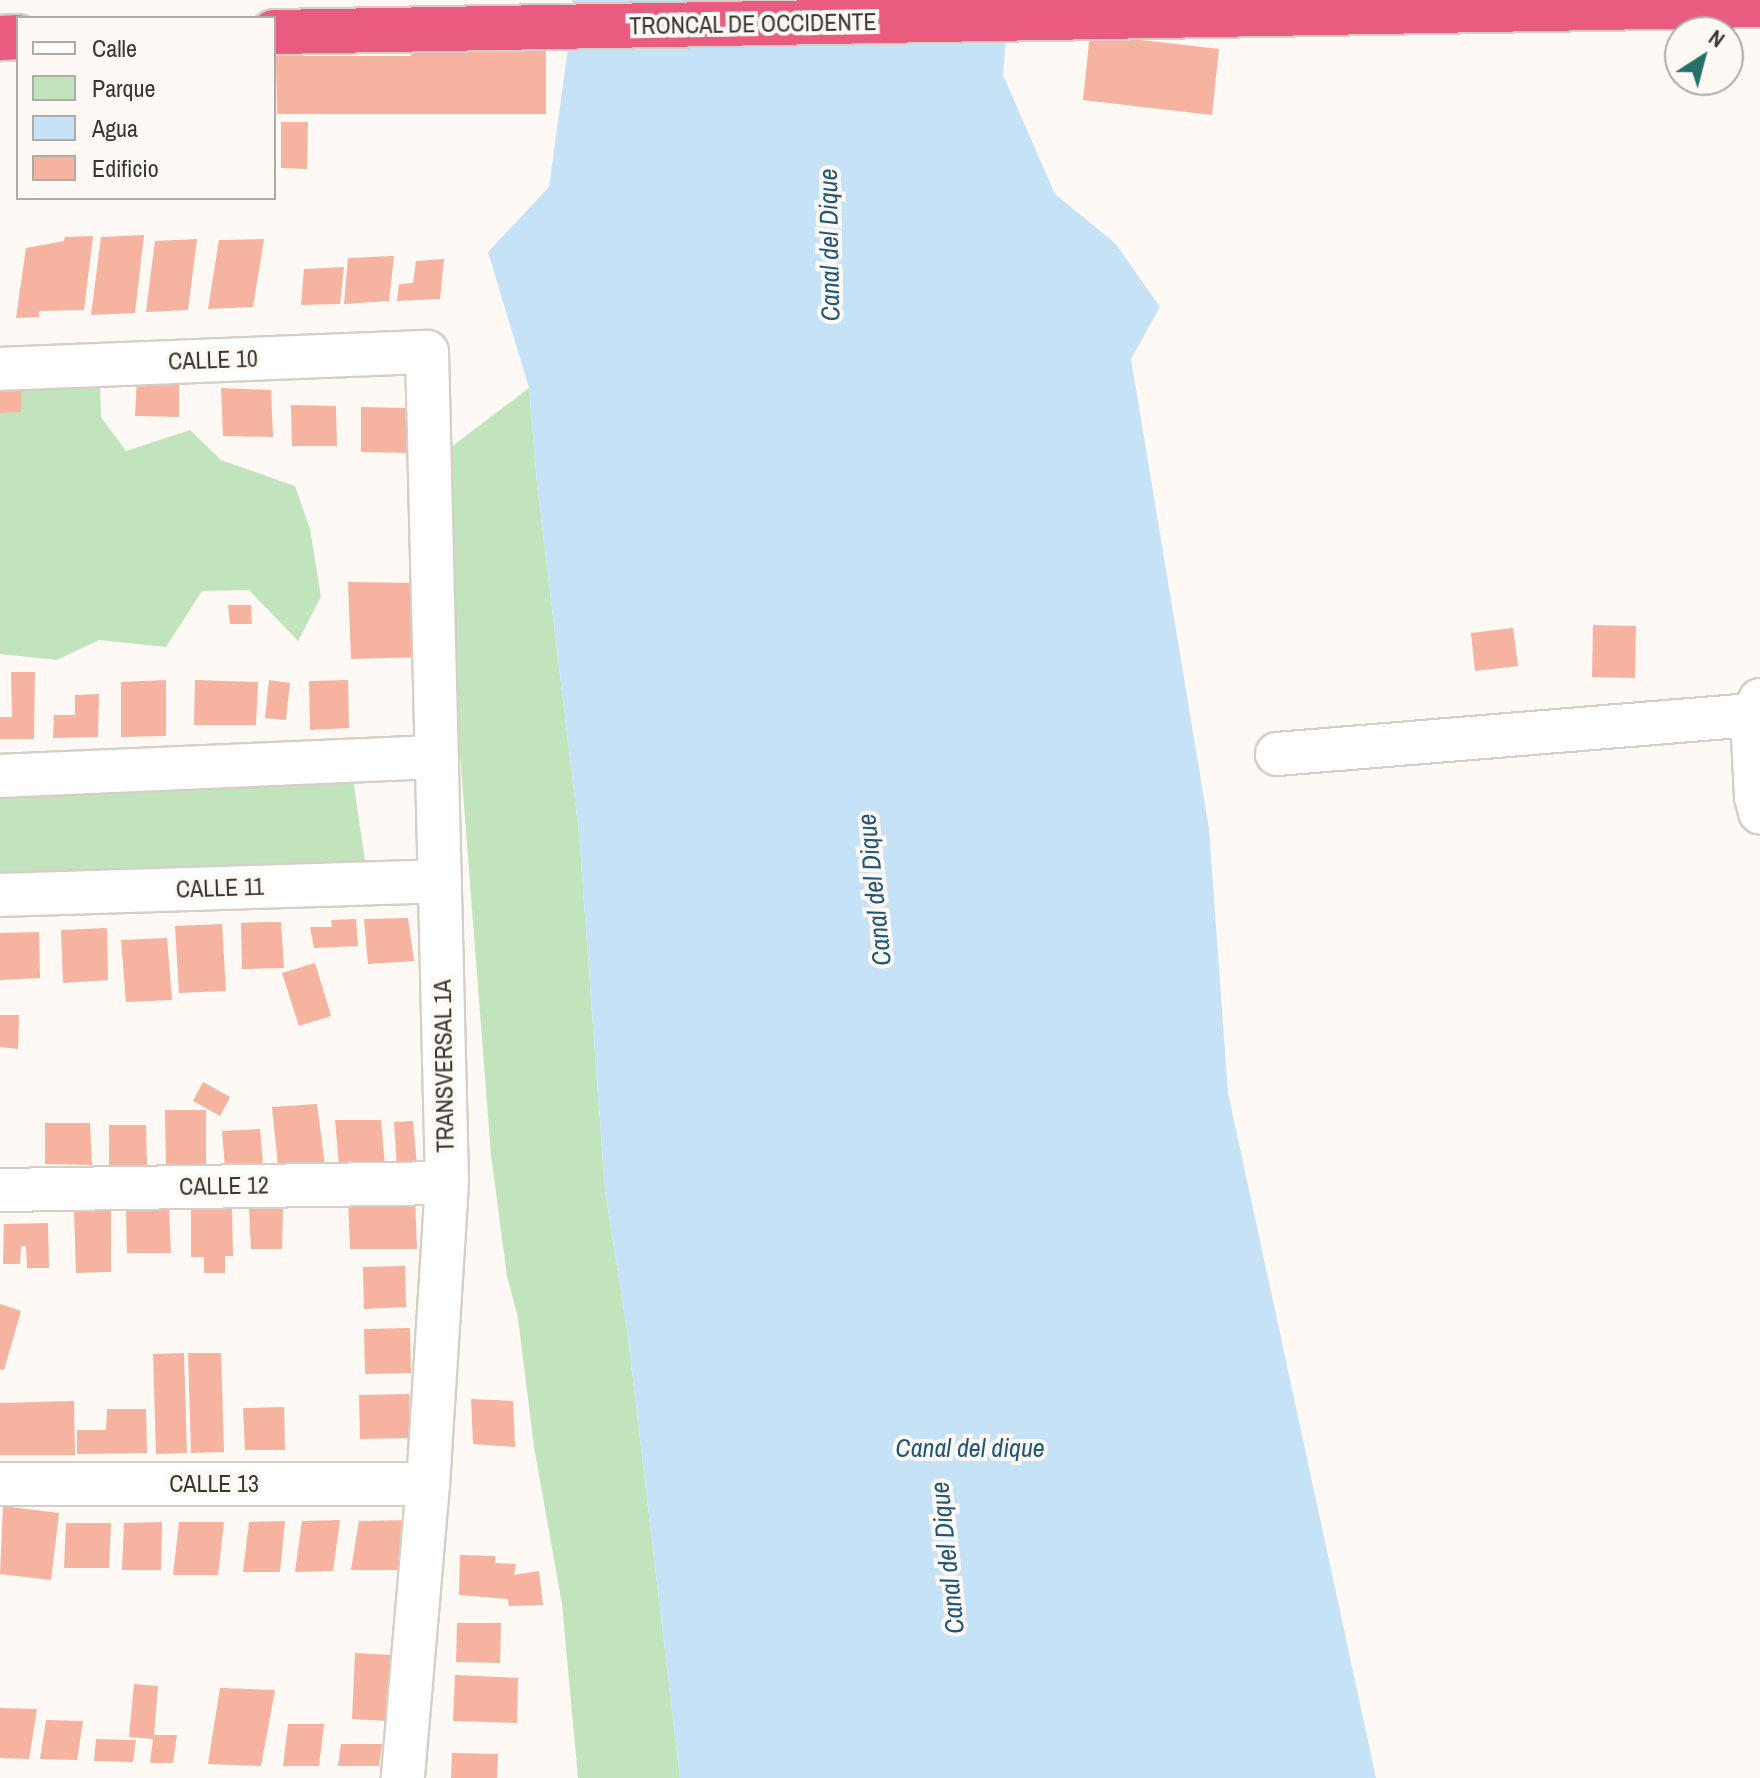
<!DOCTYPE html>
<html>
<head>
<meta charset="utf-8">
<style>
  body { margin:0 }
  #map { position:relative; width:1760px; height:1778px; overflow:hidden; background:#fef9f4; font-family:"Archivo Narrow",sans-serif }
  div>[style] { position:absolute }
  .green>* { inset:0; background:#c1e4bd }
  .water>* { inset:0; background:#c6e2f6 }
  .building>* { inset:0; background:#f5b3a0 }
  .roads { filter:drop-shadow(2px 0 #d7cec7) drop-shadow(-2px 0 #d7cec7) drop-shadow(0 2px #d7cec7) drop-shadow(0 -2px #d7cec7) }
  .minor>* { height:42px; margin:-21px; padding:0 21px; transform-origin:21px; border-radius:21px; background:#fff }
  .highway>* { height:44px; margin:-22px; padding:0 22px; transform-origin:22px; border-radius:22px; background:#e95c80 }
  span { translate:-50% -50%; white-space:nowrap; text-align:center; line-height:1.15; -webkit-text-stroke:8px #fef9f4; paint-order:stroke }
  .street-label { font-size:24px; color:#393633 }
  .water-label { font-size:26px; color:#1e5778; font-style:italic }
  .legend { position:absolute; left:16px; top:16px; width:260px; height:184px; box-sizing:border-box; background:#fef9f4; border:2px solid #afaba7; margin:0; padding:10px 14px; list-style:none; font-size:24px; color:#393633 }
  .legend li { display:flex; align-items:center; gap:16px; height:40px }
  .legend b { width:40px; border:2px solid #afaba7 }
  .north { position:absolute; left:1664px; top:16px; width:80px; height:80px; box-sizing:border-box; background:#fef9f4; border:2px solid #afaba7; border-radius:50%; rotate:36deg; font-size:22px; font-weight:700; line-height:32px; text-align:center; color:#393633 }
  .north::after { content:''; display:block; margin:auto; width:28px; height:36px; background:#27706a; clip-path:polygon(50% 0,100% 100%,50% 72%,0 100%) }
</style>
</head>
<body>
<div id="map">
  <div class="green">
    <i style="clip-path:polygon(43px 368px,76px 374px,100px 387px,101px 417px,126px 451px,190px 430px,221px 460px,295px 486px,310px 529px,321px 597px,298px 641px,249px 590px,202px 591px,166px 647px,99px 640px,57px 660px,0 654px,0 407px)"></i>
    <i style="clip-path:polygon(529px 388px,537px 483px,579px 833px,605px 1190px,628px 1337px,680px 1778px,578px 1778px,562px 1604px,534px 1447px,518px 1318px,507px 1276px,491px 1155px,458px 728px,448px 510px,451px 447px)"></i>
    <i style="clip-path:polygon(353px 779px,366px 868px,0 880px,0 790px)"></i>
  </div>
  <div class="water">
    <i style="clip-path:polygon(571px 0,1009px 0,1003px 75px,1055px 194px,1115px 243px,1160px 307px,1131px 359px,1209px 829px,1228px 1093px,1376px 1778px,680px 1778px,628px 1337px,605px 1190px,579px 833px,537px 483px,529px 388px,488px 252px,549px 187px,574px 4px)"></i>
  </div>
  <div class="building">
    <i style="clip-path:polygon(1090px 34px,1219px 49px,1212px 115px,1083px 100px)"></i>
    <i style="clip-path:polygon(411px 51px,546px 51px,546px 114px,277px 114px,276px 56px,411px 56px)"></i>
    <i style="clip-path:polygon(281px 122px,308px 122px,307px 169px,281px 168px)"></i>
    <i style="clip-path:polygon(144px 235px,135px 313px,91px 315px,101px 237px)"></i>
    <i style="clip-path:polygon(93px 236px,84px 310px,39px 311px,39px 317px,16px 318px,26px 248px,64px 241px,65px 237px)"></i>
    <i style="clip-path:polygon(197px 239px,188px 310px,146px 312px,155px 241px)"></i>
    <i style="clip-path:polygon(264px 239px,253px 307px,208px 309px,219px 240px)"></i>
    <i style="clip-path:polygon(394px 256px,389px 301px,344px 304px,348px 258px)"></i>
    <i style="clip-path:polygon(444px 259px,440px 299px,397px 301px,399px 284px,413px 283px,416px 261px)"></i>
    <i style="clip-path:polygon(344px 267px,340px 304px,301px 305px,304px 269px)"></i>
    <i style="clip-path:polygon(137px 376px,179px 378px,179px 417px,135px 416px)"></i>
    <i style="clip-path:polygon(221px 388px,271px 390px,273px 437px,223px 436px)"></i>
    <i style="clip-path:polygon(22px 389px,21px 412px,0 413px,0 391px)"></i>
    <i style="clip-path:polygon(291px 405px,336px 406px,337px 446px,292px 446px)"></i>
    <i style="clip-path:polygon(361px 407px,410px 408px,410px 453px,361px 452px)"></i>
    <i style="clip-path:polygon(348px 582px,421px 583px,425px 657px,351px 659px)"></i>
    <i style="clip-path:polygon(228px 605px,251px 605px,252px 624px,230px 624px)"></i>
    <i style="clip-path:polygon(1593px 625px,1636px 626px,1635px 678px,1592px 677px)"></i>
    <i style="clip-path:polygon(1513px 628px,1518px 666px,1475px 671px,1471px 633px)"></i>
    <i style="clip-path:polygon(11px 672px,35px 672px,34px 739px,0 739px,0 717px,12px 717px)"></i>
    <i style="clip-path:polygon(166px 680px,166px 736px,121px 737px,121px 682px)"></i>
    <i style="clip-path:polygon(195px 680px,258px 682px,256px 725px,194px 725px)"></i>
    <i style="clip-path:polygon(269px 680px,290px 683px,286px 720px,265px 718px)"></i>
    <i style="clip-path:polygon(348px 680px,349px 728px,310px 730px,309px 681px)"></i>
    <i style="clip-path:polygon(99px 694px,98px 737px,53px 738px,54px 715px,75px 715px,75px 695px)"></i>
    <i style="clip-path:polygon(408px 918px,414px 961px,368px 964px,364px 919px)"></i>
    <i style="clip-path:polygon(356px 919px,358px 946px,314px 948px,310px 927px,332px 927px,331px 920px)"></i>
    <i style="clip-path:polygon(263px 922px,281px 922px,284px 968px,242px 969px,241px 923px)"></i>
    <i style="clip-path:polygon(222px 924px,226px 991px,179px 993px,175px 926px)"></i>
    <i style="clip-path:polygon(107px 928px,108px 980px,63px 983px,61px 930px)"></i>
    <i style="clip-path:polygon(39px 932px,40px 978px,0 980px,0 933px)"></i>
    <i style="clip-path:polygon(167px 938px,172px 1000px,126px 1002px,121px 940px)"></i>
    <i style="clip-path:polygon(315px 963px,331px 1016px,299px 1026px,282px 973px)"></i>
    <i style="clip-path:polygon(0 1015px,19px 1015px,18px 1049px,0 1047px)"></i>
    <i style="clip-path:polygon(203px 1082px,230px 1097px,220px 1116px,193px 1101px)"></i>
    <i style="clip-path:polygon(317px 1104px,325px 1166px,278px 1166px,272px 1107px)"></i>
    <i style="clip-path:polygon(165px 1110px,206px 1110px,206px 1167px,166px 1167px)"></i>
    <i style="clip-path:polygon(335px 1120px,381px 1120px,385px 1166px,339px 1166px)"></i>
    <i style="clip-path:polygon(413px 1121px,417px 1166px,397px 1166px,394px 1122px)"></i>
    <i style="clip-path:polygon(45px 1123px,90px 1123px,92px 1165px,45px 1164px)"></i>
    <i style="clip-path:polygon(109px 1125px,146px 1125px,147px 1166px,109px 1165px)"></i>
    <i style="clip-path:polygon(260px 1129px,263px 1166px,225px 1168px,222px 1131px)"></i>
    <i style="clip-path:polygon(348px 1197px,415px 1197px,417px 1249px,350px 1249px)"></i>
    <i style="clip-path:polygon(111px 1209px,111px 1272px,76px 1273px,74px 1210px)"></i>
    <i style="clip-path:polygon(169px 1209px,171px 1253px,127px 1253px,126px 1210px)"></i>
    <i style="clip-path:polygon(191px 1209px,232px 1209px,233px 1256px,225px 1256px,225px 1273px,204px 1273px,204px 1257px,191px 1257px)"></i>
    <i style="clip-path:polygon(249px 1209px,283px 1209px,282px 1249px,251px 1249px)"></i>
    <i style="clip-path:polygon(48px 1223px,49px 1268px,27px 1268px,26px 1246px,21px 1246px,20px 1264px,3px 1264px,4px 1224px)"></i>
    <i style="clip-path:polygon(405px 1266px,406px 1307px,364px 1309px,363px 1267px)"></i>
    <i style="clip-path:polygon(0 1304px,21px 1311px,4px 1370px,0 1369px)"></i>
    <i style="clip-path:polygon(410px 1328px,411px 1373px,365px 1374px,364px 1329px)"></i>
    <i style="clip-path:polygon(184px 1353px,187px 1453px,156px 1454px,153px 1354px)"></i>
    <i style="clip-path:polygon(188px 1353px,221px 1353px,224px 1452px,191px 1453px)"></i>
    <i style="clip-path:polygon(409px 1394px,411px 1438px,360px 1439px,359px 1395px)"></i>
    <i style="clip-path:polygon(471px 1399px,513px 1401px,515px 1447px,473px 1444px)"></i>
    <i style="clip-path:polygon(74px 1401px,75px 1455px,0 1455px,0 1403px)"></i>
    <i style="clip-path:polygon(284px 1407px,285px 1450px,245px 1450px,243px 1408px)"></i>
    <i style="clip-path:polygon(107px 1409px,146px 1409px,147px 1453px,77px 1454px,77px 1430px,106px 1430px)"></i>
    <i style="clip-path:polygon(3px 1506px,59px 1513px,51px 1580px,0 1574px)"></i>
    <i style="clip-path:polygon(340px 1520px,333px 1571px,295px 1572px,302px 1521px)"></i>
    <i style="clip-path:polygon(415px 1520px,408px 1570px,351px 1570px,359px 1521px)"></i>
    <i style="clip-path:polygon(285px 1521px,280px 1572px,243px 1572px,249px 1522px)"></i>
    <i style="clip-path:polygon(162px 1522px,161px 1570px,122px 1570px,124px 1523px)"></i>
    <i style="clip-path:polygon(179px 1522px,224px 1522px,218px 1575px,173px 1575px)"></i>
    <i style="clip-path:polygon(66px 1523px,111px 1523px,109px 1568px,64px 1568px)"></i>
    <i style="clip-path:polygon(460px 1555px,495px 1556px,495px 1563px,516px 1564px,514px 1575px,539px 1571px,543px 1605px,509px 1606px,508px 1599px,459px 1595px)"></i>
    <i style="clip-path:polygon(457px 1623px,501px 1623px,500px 1663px,456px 1662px)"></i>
    <i style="clip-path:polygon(355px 1653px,408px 1656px,405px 1722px,352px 1719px)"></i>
    <i style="clip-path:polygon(455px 1675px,518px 1678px,517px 1723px,453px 1721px)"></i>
    <i style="clip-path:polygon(134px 1684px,158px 1686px,154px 1735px,177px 1735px,173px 1763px,150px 1763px,153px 1739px,129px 1737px)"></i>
    <i style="clip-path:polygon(220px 1688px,275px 1690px,261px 1766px,208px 1764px)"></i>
    <i style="clip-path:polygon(0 1708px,37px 1709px,29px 1759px,0 1758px)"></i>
    <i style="clip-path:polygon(46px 1720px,83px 1721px,77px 1760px,40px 1759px)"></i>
    <i style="clip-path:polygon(288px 1724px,324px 1724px,319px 1766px,283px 1766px)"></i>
    <i style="clip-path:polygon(96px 1739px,136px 1740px,133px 1762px,94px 1761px)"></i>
    <i style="clip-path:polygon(341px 1744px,382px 1744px,379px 1766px,338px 1766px)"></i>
    <i style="clip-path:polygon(452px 1753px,498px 1754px,497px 1778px,451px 1778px)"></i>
  </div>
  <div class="roads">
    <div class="minor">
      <i style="left:0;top:369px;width:427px;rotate:-2.3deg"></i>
      <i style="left:427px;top:352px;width:831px;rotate:88.62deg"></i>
      <i style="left:447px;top:1183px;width:302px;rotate:93.6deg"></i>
      <i style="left:428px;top:1484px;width:295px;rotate:94.9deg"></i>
      <i style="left:1760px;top:700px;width:17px;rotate:118deg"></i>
      <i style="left:1752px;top:715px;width:82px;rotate:87.2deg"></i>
      <i style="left:1756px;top:797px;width:16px;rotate:75deg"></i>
      <i style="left:1277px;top:754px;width:477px;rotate:-4.7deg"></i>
      <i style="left:0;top:776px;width:437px;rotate:-2.5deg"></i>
      <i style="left:0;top:895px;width:440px;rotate:-1.8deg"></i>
      <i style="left:0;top:1190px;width:447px;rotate:-0.9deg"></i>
      <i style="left:0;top:1484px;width:428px"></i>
    </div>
    <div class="highway">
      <i style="left:274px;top:32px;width:1486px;rotate:-1.04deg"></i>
      <i style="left:0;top:38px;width:18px;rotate:-3deg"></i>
    </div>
  </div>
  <div class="street-label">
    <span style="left:753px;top:24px;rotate:-1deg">TRONCAL DE OCCIDENTE</span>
    <span style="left:213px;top:360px;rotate:-2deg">CALLE 10</span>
    <span style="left:220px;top:888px;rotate:-2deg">CALLE 11</span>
    <span style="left:444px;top:1066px;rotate:-91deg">TRANSVERSAL 1A</span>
    <span style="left:224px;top:1186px;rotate:-1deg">CALLE 12</span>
    <span style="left:214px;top:1484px">CALLE 13</span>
  </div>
  <div class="water-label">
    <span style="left:829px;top:245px;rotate:-91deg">Canal del Dique</span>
    <span style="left:874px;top:890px;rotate:-96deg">Canal del Dique</span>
    <span style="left:970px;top:1448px">Canal del dique</span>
    <span style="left:947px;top:1558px;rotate:-96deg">Canal del Dique</span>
  </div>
  <ul class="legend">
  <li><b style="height:10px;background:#fff"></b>Calle</li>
  <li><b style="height:22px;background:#c1e4bd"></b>Parque</li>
  <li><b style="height:22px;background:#c6e2f6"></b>Agua</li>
  <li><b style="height:22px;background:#f5b3a0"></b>Edificio</li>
  </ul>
  <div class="north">N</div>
</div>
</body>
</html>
